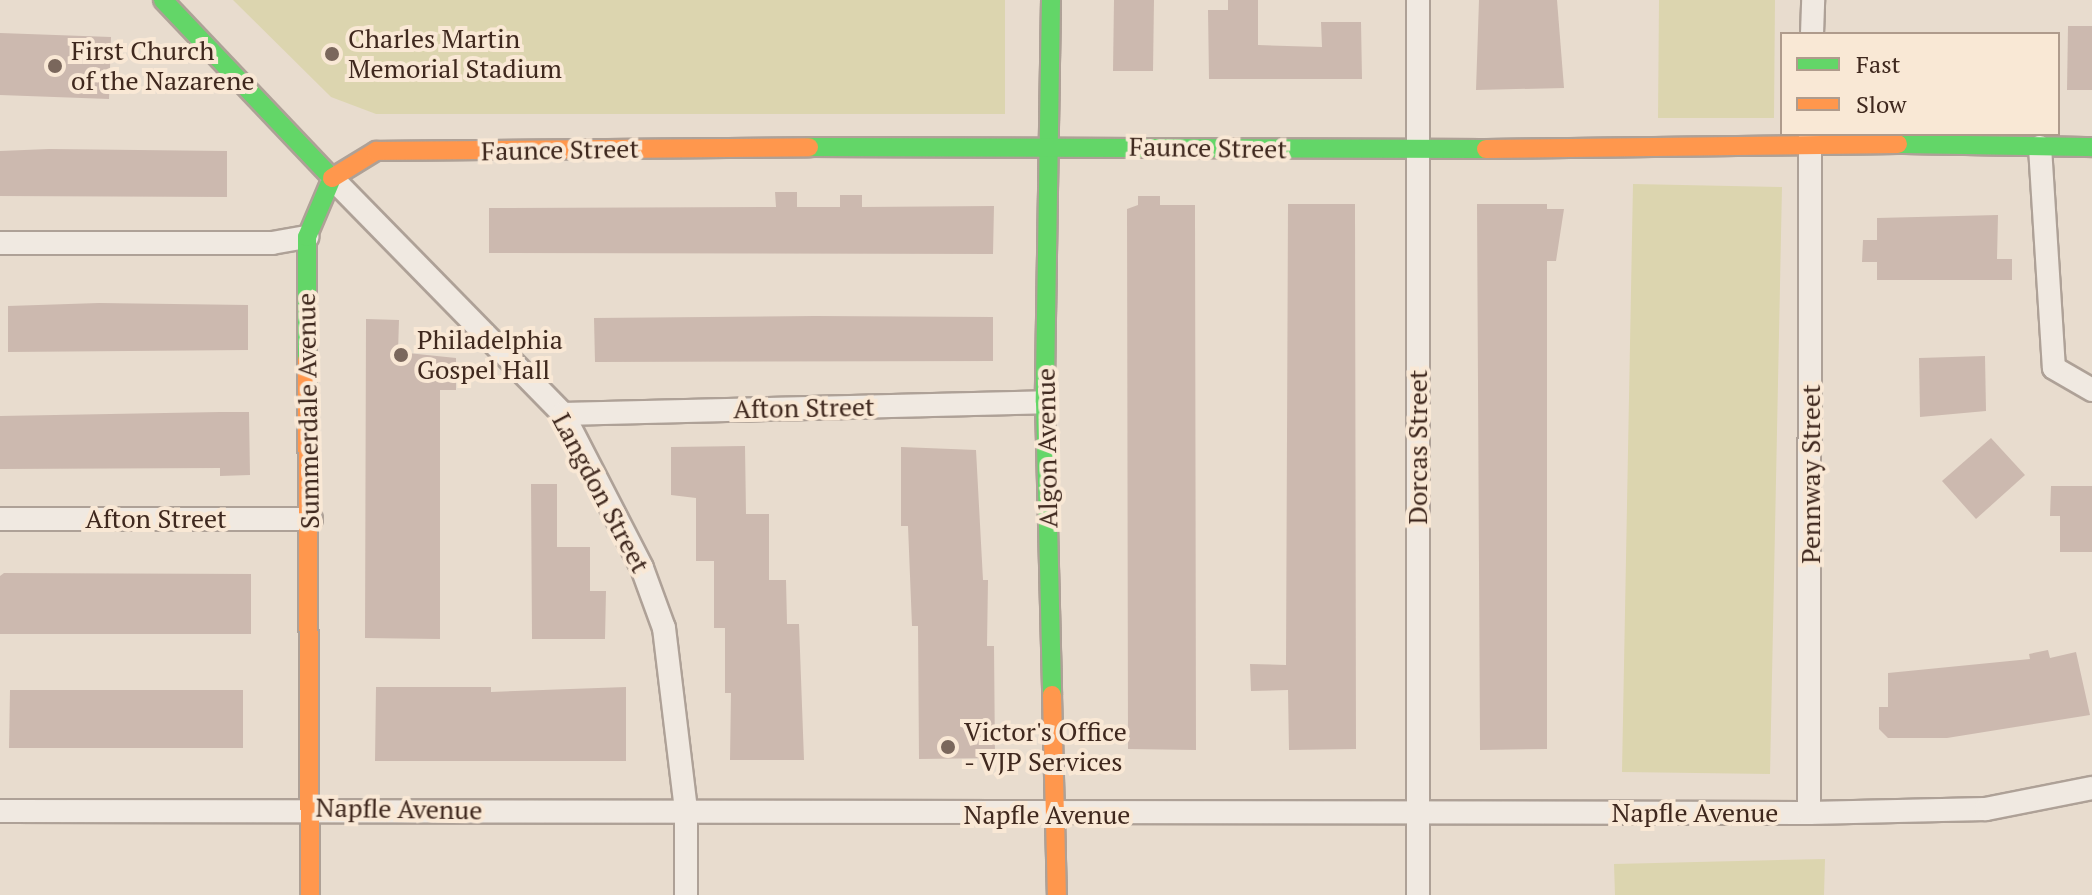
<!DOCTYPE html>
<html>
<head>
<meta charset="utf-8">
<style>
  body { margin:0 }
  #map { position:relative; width:2092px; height:895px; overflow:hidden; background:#e8dcce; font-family:"PT Serif",serif }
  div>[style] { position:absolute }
  .green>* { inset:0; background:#dcd5af }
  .building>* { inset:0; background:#ccb9af }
  .roads { filter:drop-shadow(2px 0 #aea197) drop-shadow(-2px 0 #aea197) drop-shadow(0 2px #aea197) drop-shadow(0 -2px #aea197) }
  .street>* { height:22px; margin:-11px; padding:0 11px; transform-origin:11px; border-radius:11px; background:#f0e9e1 }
  .fast>* { height:18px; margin:-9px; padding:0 9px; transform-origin:9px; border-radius:9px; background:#63d668 }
  .slow>* { height:18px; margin:-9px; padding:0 9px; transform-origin:9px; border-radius:9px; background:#ff974d }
  .dots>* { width:22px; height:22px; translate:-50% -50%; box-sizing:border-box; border:4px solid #f9e8d5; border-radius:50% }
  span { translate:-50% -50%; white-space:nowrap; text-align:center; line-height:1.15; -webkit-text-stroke:8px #f9e8d5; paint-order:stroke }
  .poi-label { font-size:26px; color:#3f281e }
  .left { translate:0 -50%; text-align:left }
  .street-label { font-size:26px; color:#3f281e }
  .legend { position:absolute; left:1780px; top:32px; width:280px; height:104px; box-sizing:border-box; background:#f9e8d5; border:2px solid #af9b8c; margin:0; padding:10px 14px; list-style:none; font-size:24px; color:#3f281e }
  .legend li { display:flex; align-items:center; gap:16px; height:40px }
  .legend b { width:40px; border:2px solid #af9b8c }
</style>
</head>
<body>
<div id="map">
  <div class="green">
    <i style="clip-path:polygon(233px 0,1005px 0,1005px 114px,376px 114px,331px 97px)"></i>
    <i style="clip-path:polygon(1659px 0,1775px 0,1774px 118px,1658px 118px)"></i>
    <i style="clip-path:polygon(1633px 184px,1782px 187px,1770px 774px,1622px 772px)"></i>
    <i style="clip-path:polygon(1825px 859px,1824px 895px,1615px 895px,1614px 864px)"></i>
  </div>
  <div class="building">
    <i style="clip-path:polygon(1114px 0,1154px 0,1153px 71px,1113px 71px)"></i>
    <i style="clip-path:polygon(1228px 0,1258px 0,1258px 45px,1322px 47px,1321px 22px,1361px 22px,1362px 79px,1209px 79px,1208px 10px,1228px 10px)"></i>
    <i style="clip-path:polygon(1479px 0,1557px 0,1564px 88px,1476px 90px)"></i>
    <i style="clip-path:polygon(2068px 26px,2092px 26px,2092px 90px,2067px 90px)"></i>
    <i style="clip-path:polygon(0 33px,111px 37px,109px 99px,0 95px)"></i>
    <i style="clip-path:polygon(49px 149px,227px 151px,227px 197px,0 196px,0 151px)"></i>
    <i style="clip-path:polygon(775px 192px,797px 192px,797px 207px,840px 207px,840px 195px,862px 195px,862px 207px,994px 206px,993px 254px,489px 253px,489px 208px,776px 207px)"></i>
    <i style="clip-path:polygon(1138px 196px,1160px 196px,1160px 205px,1195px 205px,1196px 750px,1128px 749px,1127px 209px,1138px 205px)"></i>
    <i style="clip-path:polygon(1288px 204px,1355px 204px,1356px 749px,1289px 750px,1288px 690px,1251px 691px,1250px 664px,1286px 665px)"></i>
    <i style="clip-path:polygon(1477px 204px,1547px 204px,1547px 209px,1564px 209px,1556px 261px,1547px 261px,1547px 749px,1480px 750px)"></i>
    <i style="clip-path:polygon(1998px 215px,1997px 259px,2012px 259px,2012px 280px,1877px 280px,1877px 262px,1862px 262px,1863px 240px,1877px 240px,1877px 218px)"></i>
    <i style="clip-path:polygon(99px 303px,248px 305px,248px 350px,8px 352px,8px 306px)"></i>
    <i style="clip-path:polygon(815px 316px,993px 317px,993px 361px,595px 362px,594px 318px)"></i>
    <i style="clip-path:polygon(366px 319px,399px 320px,398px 352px,456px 358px,456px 390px,440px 390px,440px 639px,365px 638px)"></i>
    <i style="clip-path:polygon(1985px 356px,1986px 411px,1920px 417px,1919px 358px)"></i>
    <i style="clip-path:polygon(220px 412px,249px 412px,250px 475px,220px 476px,220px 468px,0 469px,0 416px)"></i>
    <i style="clip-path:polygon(1991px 438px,2025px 475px,1976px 519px,1942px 481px)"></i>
    <i style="clip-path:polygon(745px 446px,746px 514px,769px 514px,769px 580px,786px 580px,787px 624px,799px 624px,804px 760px,730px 760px,731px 693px,725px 693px,725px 628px,714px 628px,714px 561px,696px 561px,696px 498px,671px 495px,671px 447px)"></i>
    <i style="clip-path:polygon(901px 447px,976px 450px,983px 580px,988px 580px,987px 646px,994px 646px,995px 758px,919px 759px,918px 626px,912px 626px,908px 526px,901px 526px)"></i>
    <i style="clip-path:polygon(531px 484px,557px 484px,557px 547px,590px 547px,590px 591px,606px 591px,605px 639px,532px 639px)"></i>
    <i style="clip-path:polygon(2051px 486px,2092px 486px,2092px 552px,2060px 552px,2060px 516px,2050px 516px)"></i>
    <i style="clip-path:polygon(4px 573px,251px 574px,251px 634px,0 634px,0 576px)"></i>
    <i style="clip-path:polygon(2048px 650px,2050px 658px,2076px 652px,2090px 715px,1947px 738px,1888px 738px,1879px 729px,1879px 707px,1888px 707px,1888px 673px,2030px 659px,2029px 654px)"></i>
    <i style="clip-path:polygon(376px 687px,491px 687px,491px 692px,626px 687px,626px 761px,375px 761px)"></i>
    <i style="clip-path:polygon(10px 690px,243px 690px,243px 748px,9px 748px)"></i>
  </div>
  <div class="roads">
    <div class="street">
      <i style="left:1812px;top:34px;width:34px;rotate:-88deg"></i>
      <i style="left:2040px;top:147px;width:221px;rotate:86.4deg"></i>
      <i style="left:2054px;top:368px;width:44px;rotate:30.1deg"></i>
      <i style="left:332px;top:178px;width:330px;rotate:45.6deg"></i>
      <i style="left:563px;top:414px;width:173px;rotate:62.8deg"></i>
      <i style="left:642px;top:568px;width:64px;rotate:69.9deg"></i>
      <i style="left:664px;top:628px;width:184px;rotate:83.1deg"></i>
      <i style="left:686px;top:811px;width:84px;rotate:90deg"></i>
      <i style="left:0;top:243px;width:272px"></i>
      <i style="left:272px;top:243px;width:36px;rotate:-10deg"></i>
      <i style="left:563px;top:414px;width:482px;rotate:-1.4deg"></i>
      <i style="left:0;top:519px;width:311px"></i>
      <i style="left:0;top:811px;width:1809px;rotate:0.06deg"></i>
      <i style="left:1809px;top:813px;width:177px;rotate:-1.3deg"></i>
      <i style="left:1986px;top:809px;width:108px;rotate:-11.2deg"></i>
      <i style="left:1809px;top:813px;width:679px;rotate:-89.92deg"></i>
      <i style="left:1418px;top:895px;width:895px;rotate:-90deg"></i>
    </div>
    <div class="fast">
      <i style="left:163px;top:0;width:245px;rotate:46.5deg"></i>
      <i style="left:1051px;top:0;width:402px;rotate:90.9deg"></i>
      <i style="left:1045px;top:402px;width:293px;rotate:88.6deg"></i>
      <i style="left:1898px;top:144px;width:194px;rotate:0.9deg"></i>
      <i style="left:809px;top:147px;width:677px;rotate:0.17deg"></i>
      <i style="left:307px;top:360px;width:123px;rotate:-90deg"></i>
      <i style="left:307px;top:237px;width:64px;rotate:-67deg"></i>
    </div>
    <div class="slow">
      <i style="left:1486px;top:149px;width:412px;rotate:-0.7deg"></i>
      <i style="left:332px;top:178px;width:52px;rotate:-31.5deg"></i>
      <i style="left:376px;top:151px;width:433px;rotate:-0.5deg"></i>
      <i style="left:307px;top:360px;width:535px;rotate:89.68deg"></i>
      <i style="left:1052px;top:695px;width:200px;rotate:88.6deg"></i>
    </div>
  </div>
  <div class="dots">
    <i style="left:332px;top:54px;background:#7a675c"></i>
    <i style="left:55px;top:66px;background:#7a675c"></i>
    <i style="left:401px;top:355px;background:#7a675c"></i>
    <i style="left:948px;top:747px;background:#7a675c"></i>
  </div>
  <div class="poi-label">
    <span class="left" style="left:348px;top:54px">Charles Martin<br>Memorial Stadium</span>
    <span class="left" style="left:71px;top:66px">First Church<br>of the Nazarene</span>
    <span class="left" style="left:417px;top:355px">Philadelphia<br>Gospel Hall</span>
    <span class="left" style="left:964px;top:747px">Victor's Office<br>- VJP Services</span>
  </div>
  <div class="street-label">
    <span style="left:1208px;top:148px;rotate:1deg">Faunce Street</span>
    <span style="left:560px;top:150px;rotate:-1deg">Faunce Street</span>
    <span style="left:804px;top:408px;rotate:-1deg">Afton Street</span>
    <span style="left:308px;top:411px;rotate:-91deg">Summerdale Avenue</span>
    <span style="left:1418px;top:447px;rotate:-90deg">Dorcas Street</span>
    <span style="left:1047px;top:448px;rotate:-91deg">Algon Avenue</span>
    <span style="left:1811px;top:474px;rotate:-90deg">Pennway Street</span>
    <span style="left:601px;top:493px;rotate:62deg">Langdon Street</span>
    <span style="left:156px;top:519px">Afton Street</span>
    <span style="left:399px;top:809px;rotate:1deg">Napfle Avenue</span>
    <span style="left:1695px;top:813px">Napfle Avenue</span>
    <span style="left:1047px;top:815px">Napfle Avenue</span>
  </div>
  <ul class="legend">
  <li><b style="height:10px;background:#63d668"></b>Fast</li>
  <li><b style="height:10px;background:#ff974d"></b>Slow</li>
  </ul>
</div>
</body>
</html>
